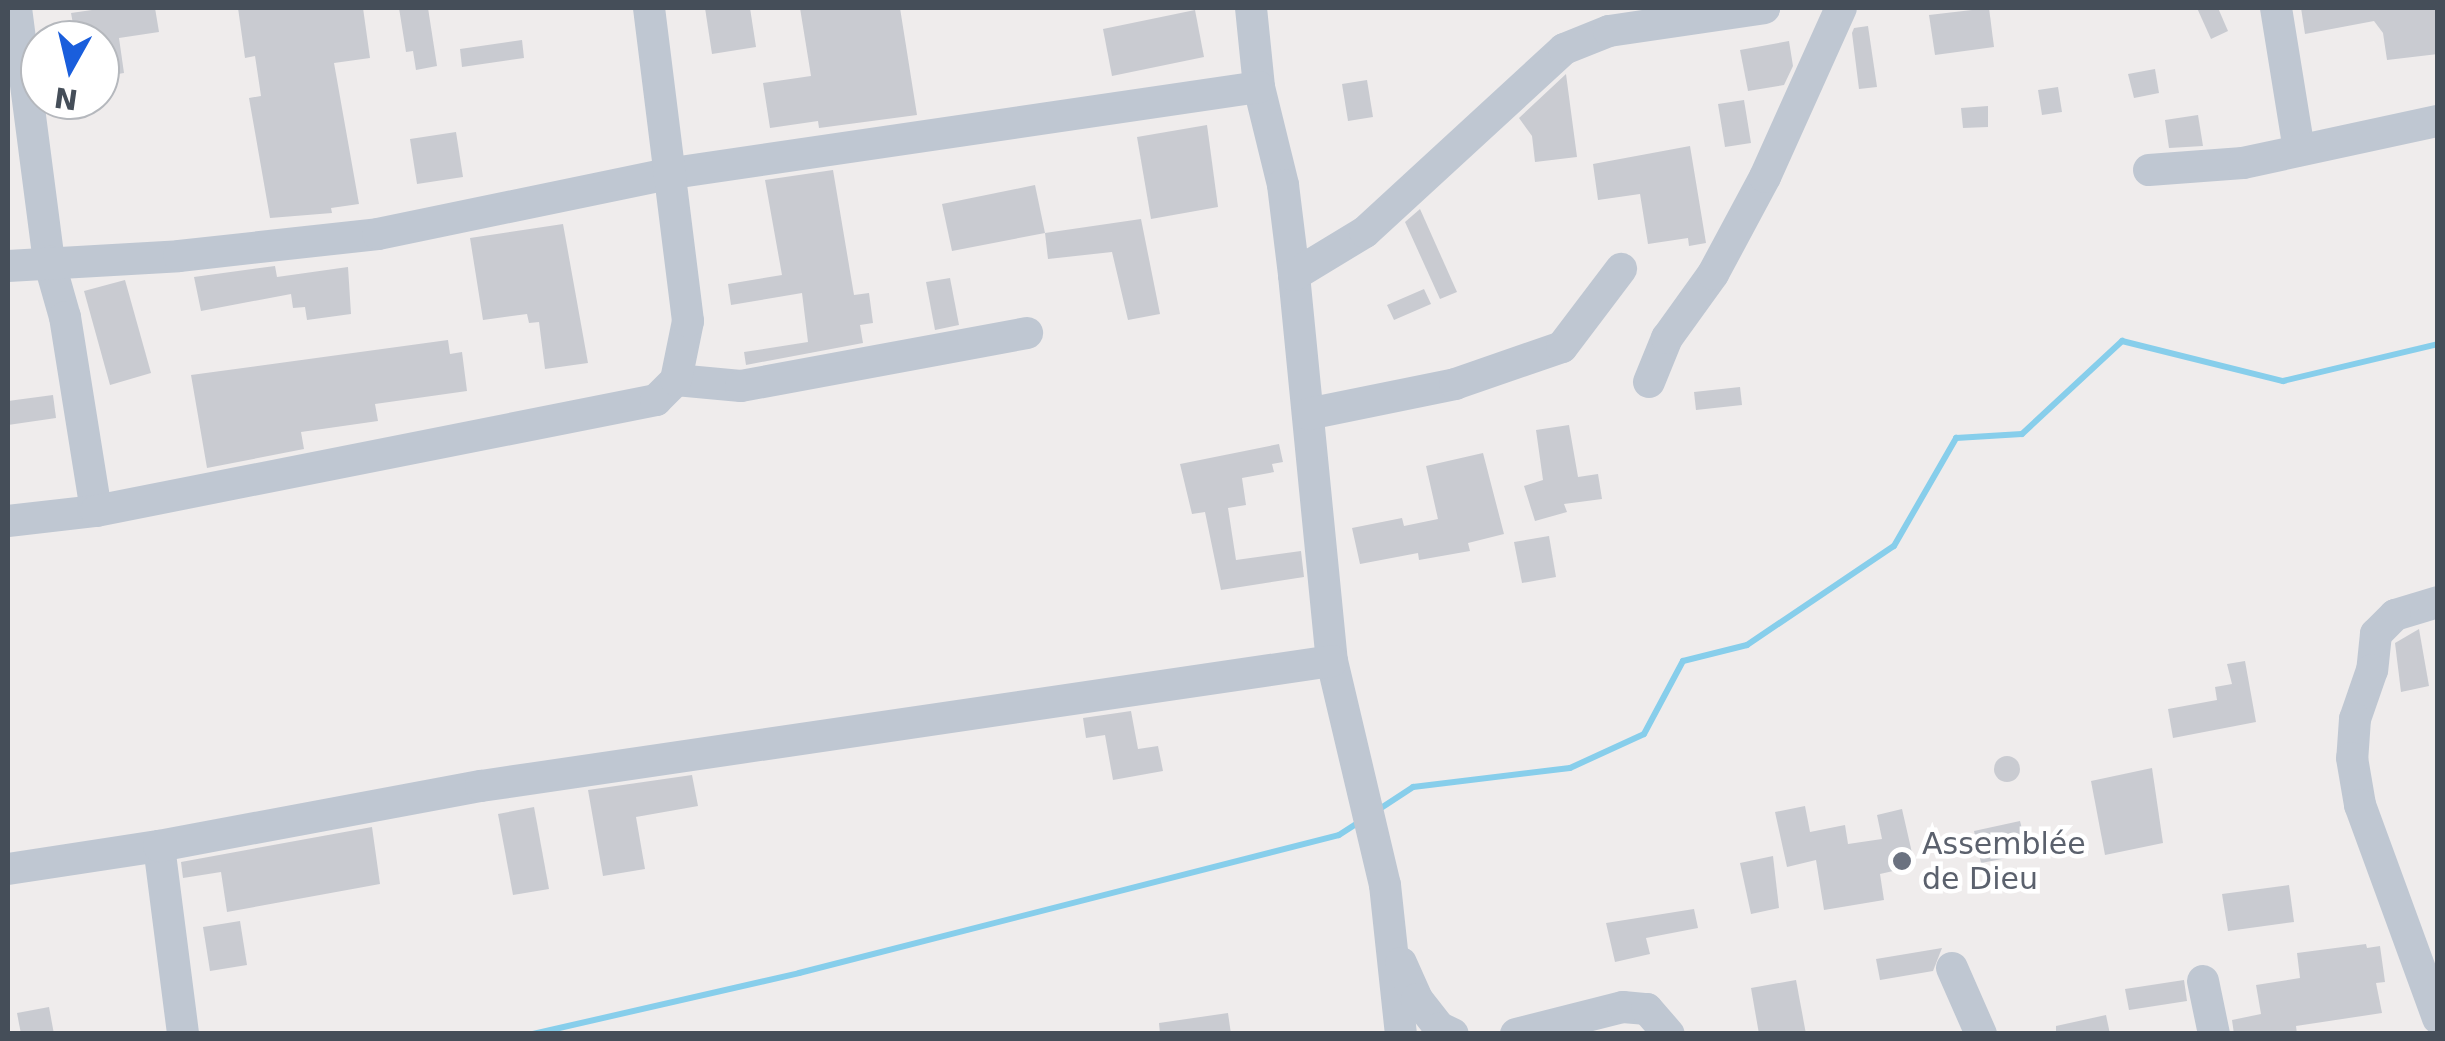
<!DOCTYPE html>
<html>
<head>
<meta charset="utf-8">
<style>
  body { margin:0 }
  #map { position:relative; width:2445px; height:1041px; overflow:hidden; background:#efecec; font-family:"DejaVu Sans",sans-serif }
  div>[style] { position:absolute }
  .stream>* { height:6px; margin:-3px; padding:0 3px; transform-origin:3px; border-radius:3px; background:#87ceeb }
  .building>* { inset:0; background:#c9cbd1 }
  .round { border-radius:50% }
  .minor>* { height:32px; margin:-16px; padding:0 16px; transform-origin:16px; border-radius:16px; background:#bfc7d2 }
  .dots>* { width:28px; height:28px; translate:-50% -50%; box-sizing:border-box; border:5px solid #fff; border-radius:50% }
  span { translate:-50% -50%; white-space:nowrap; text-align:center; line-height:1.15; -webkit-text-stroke:9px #fff; paint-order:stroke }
  .worship-label { font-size:30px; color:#5b616d }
  .left { translate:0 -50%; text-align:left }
  .frame { position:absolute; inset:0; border:10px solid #454e59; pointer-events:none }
  .north { position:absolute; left:20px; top:20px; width:100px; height:100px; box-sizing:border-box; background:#fff; border:2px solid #b5b8bd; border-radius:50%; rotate:188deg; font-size:28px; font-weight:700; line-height:40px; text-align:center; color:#454e59 }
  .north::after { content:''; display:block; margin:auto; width:35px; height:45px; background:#1a5edc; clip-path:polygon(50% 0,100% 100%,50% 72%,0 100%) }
</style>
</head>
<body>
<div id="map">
  <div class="stream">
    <i style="left:1378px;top:810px;width:42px;rotate:-33.3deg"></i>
    <i style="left:1413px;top:787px;width:158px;rotate:-6.9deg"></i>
    <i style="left:1570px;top:768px;width:81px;rotate:-24.7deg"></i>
    <i style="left:1644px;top:734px;width:83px;rotate:-61.9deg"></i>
    <i style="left:1683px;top:661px;width:66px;rotate:-14deg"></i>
    <i style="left:1747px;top:645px;width:177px;rotate:-34deg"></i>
    <i style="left:1894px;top:546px;width:125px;rotate:-60.1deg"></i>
    <i style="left:1956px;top:438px;width:66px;rotate:-3.5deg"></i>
    <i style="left:2022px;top:434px;width:137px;rotate:-42.9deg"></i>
    <i style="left:2122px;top:341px;width:166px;rotate:14deg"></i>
    <i style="left:2283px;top:381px;width:159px;rotate:-13.4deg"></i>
    <i style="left:533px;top:1034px;width:273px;rotate:-12.9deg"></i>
    <i style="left:799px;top:973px;width:557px;rotate:-14.34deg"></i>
    <i style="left:1339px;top:835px;width:24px;rotate:-33deg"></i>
  </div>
  <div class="building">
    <i style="clip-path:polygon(106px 8px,155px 8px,159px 32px,119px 38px,124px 73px,100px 77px,100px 40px,76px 40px,71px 13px)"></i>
    <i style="clip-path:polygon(238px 8px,363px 8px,370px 58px,334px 63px,359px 204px,331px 208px,332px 213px,270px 218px,249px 98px,261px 96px,255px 56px,245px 58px)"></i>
    <i style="clip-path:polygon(399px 8px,428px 8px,437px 66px,416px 70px,413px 51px,406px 52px)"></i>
    <i style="clip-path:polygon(705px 8px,750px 8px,756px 47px,712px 54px)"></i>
    <i style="clip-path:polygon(800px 8px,900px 8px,917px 115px,819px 128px,818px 121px,770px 128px,763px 83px,811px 76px)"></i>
    <i style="clip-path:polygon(1989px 8px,1994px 47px,1935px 55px,1929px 15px)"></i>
    <i style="clip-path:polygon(2197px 8px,2218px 8px,2228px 31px,2211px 39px)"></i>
    <i style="clip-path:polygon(2301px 8px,2438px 8px,2438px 54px,2387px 60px,2383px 33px,2374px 21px,2305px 34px)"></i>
    <i style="clip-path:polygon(1195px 10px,1204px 57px,1112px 76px,1103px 29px)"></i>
    <i style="clip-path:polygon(1868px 26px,1877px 87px,1859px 89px,1852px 33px,1854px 28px)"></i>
    <i style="clip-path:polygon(522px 40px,524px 58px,462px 67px,460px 49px)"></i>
    <i style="clip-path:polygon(1789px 41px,1793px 66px,1784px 85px,1748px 91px,1740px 50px)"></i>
    <i style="clip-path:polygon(2155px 69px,2159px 93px,2134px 98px,2128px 74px)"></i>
    <i style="clip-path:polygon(1566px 74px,1577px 157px,1535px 162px,1532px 136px,1519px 118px)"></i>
    <i style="clip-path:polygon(1367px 80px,1373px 117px,1348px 121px,1342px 84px)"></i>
    <i style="clip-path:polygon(2058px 87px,2062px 112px,2042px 115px,2038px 90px)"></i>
    <i style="clip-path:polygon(1744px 100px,1751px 143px,1725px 147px,1718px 104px)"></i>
    <i style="clip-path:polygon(1988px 106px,1988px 127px,1963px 128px,1961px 108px)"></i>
    <i style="clip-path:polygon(2198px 115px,2203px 146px,2169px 148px,2165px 120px)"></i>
    <i style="clip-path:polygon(1207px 125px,1218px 207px,1151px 219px,1137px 137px)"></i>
    <i style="clip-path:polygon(456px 132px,463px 177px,417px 184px,410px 139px)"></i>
    <i style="clip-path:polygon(1690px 146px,1706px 243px,1689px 246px,1688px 238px,1648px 244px,1640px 194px,1598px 200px,1593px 164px)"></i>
    <i style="clip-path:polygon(833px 170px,854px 295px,869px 293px,873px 323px,860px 325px,863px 343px,746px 365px,744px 352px,808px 342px,802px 293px,731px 305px,728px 284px,782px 275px,765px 180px)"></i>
    <i style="clip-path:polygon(1035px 185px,1045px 233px,952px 251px,942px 204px)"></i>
    <i style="clip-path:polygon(1420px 209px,1457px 292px,1440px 299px,1405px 222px)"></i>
    <i style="clip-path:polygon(1141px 219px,1160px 314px,1128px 320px,1112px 252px,1048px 259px,1045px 233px)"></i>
    <i style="clip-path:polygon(563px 224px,588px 363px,545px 369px,539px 322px,529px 323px,527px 314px,483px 320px,470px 238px)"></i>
    <i style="clip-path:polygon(275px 266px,277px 277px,348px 267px,351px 314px,307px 320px,305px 307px,293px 308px,291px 294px,201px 311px,194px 277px)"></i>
    <i style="clip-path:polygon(950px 278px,959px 325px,935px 330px,926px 282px)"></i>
    <i style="clip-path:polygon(125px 280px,151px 373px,110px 385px,84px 291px)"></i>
    <i style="clip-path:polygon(1424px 289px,1431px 304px,1394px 320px,1387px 305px)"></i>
    <i style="clip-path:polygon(448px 340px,450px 354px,462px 352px,467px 391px,375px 404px,378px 421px,301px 432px,304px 449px,207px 468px,191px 375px)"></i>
    <i style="clip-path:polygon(1740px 387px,1742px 405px,1696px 410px,1694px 392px)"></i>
    <i style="clip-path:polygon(53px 395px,56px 418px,8px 425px,8px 401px)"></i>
    <i style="clip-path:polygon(1569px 425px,1578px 477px,1598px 474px,1602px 499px,1564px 504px,1567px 512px,1535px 521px,1524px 486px,1543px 480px,1536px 430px)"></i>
    <i style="clip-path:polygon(1279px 444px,1283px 462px,1272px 464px,1274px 472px,1242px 478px,1246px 505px,1228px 508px,1236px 560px,1301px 551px,1304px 577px,1221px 590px,1205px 512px,1192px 514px,1180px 464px)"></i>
    <i style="clip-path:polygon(1483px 453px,1504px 534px,1468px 543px,1470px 551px,1419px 560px,1418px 553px,1360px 564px,1352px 528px,1402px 518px,1404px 526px,1438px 519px,1426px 466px)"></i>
    <i style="clip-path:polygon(1549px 536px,1556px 577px,1522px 583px,1514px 542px)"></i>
    <i style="clip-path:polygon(2419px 629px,2429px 686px,2401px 692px,2395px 643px)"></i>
    <i style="clip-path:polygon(2245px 661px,2256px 722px,2173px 738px,2168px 709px,2217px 700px,2215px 687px,2232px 684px,2227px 664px)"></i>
    <i style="clip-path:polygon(1131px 711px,1138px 749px,1158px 746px,1163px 771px,1113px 780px,1105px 735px,1086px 738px,1083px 718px)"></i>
    <i class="round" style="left:1994px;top:756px;width:26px;height:26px"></i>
    <i style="clip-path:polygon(2152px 768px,2163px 843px,2105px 855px,2091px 781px)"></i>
    <i style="clip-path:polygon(692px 775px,698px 806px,636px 817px,645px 869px,603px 876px,588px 790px)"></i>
    <i style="clip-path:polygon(1805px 806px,1810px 832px,1845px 825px,1848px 844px,1882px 839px,1877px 815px,1902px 809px,1915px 866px,1880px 874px,1884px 900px,1824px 910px,1816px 860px,1787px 867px,1775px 812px)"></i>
    <i style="clip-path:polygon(534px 807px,549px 889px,513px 895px,498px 814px)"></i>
    <i style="clip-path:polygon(2020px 821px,2028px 854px,1981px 863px,1974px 831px)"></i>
    <i style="clip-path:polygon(372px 827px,380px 884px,227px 912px,221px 872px,183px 878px,181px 862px)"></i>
    <i style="clip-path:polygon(1773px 856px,1779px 908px,1751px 914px,1740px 863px)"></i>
    <i style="clip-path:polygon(2289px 885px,2294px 922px,2228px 931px,2222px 894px)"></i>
    <i style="clip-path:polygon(1694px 909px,1698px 928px,1646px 938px,1650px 954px,1615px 962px,1606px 923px)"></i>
    <i style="clip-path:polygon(240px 921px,247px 965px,210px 971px,203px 927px)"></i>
    <i style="clip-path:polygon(2366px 944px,2367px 948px,2380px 946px,2385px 982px,2376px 983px,2382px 1013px,2296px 1026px,2297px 1034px,2234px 1034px,2232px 1020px,2261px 1014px,2256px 985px,2300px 978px,2297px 953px)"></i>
    <i style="clip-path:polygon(1942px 948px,1933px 971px,1880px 980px,1876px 959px)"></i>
    <i style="clip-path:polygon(1796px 980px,1806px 1034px,1759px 1034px,1751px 988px)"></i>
    <i style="clip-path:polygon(2184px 980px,2187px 1001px,2129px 1010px,2125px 989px)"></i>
    <i style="clip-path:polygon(49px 1007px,54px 1034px,21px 1034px,17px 1013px)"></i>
    <i style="clip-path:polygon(1228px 1013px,1231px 1034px,1160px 1034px,1159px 1023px)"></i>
    <i style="clip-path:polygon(2106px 1015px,2110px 1034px,2056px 1034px,2056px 1026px)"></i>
  </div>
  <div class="minor">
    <i style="left:16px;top:8px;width:255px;rotate:82.6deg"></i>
    <i style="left:49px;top:261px;width:58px;rotate:74.1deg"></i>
    <i style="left:65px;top:317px;width:196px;rotate:80.9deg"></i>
    <i style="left:1251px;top:8px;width:79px;rotate:84.2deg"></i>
    <i style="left:1259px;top:87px;width:101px;rotate:76.2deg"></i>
    <i style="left:1283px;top:185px;width:91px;rotate:83deg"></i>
    <i style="left:1294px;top:275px;width:388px;rotate:84.4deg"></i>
    <i style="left:1332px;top:661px;width:230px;rotate:76.7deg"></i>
    <i style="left:1385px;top:885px;width:150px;rotate:83.9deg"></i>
    <i style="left:2276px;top:8px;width:144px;rotate:80.8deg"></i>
    <i style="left:2149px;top:170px;width:94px;rotate:-4.3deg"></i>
    <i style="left:2243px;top:163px;width:199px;rotate:-12.2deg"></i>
    <i style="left:8px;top:266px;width:171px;rotate:-3.3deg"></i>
    <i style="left:179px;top:256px;width:200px;rotate:-6.3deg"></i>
    <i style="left:378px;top:234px;width:301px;rotate:-11.7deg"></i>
    <i style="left:673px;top:173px;width:592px;rotate:-8.35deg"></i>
    <i style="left:1294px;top:275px;width:83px;rotate:-31.2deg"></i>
    <i style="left:1365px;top:232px;width:270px;rotate:-42.6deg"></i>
    <i style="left:1564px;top:49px;width:48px;rotate:-21.8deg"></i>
    <i style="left:1609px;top:31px;width:157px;rotate:-8.4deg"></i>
    <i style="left:676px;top:380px;width:65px;rotate:5.3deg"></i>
    <i style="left:741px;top:386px;width:291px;rotate:-10.5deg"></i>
    <i style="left:1649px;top:382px;width:48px;rotate:-67.8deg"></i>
    <i style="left:1667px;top:338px;width:79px;rotate:-54.3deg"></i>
    <i style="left:1713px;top:274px;width:110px;rotate:-61.8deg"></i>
    <i style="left:1765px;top:177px;width:185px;rotate:-65.8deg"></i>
    <i style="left:1308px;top:414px;width:150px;rotate:-11.5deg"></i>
    <i style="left:1455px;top:384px;width:113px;rotate:-19.1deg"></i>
    <i style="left:1562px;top:347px;width:98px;rotate:-52.9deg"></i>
    <i style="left:8px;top:521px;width:89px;rotate:-6.5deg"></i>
    <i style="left:96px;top:511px;width:571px;rotate:-11.21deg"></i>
    <i style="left:656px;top:400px;width:28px;rotate:-45deg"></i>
    <i style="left:676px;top:380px;width:60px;rotate:-78.5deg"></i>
    <i style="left:688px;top:321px;width:315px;rotate:-97.1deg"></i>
    <i style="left:2438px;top:602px;width:45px;rotate:163.2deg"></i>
    <i style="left:2395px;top:615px;width:27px;rotate:135deg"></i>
    <i style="left:2376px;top:634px;width:36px;rotate:96deg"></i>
    <i style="left:2372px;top:670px;width:52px;rotate:109.1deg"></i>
    <i style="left:2355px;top:719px;width:39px;rotate:94deg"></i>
    <i style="left:2352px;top:758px;width:48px;rotate:80.3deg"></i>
    <i style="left:2360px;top:805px;width:227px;rotate:69.9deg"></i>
    <i style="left:159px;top:846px;width:190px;rotate:82.7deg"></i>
    <i style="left:8px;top:869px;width:153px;rotate:-8.7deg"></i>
    <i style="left:159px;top:846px;width:328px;rotate:-10.6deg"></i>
    <i style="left:481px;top:786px;width:860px;rotate:-8.36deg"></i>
    <i style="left:1401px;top:963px;width:39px;rotate:66deg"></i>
    <i style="left:1417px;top:999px;width:37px;rotate:52deg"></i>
    <i style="left:1440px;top:1028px;width:14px;rotate:25deg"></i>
    <i style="left:1952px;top:968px;width:72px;rotate:66.3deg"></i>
    <i style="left:2203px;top:981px;width:54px;rotate:78.3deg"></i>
    <i style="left:1516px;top:1034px;width:110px;rotate:-14.2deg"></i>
    <i style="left:1623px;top:1007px;width:24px;rotate:5deg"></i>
    <i style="left:1647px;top:1009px;width:33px;rotate:49deg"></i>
  </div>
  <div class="dots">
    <i style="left:1902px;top:861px;background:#6b7280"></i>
  </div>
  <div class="worship-label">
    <span class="left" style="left:1922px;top:861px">Assemblée<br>de Dieu</span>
  </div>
  <div class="frame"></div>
  <div class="north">N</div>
</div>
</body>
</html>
